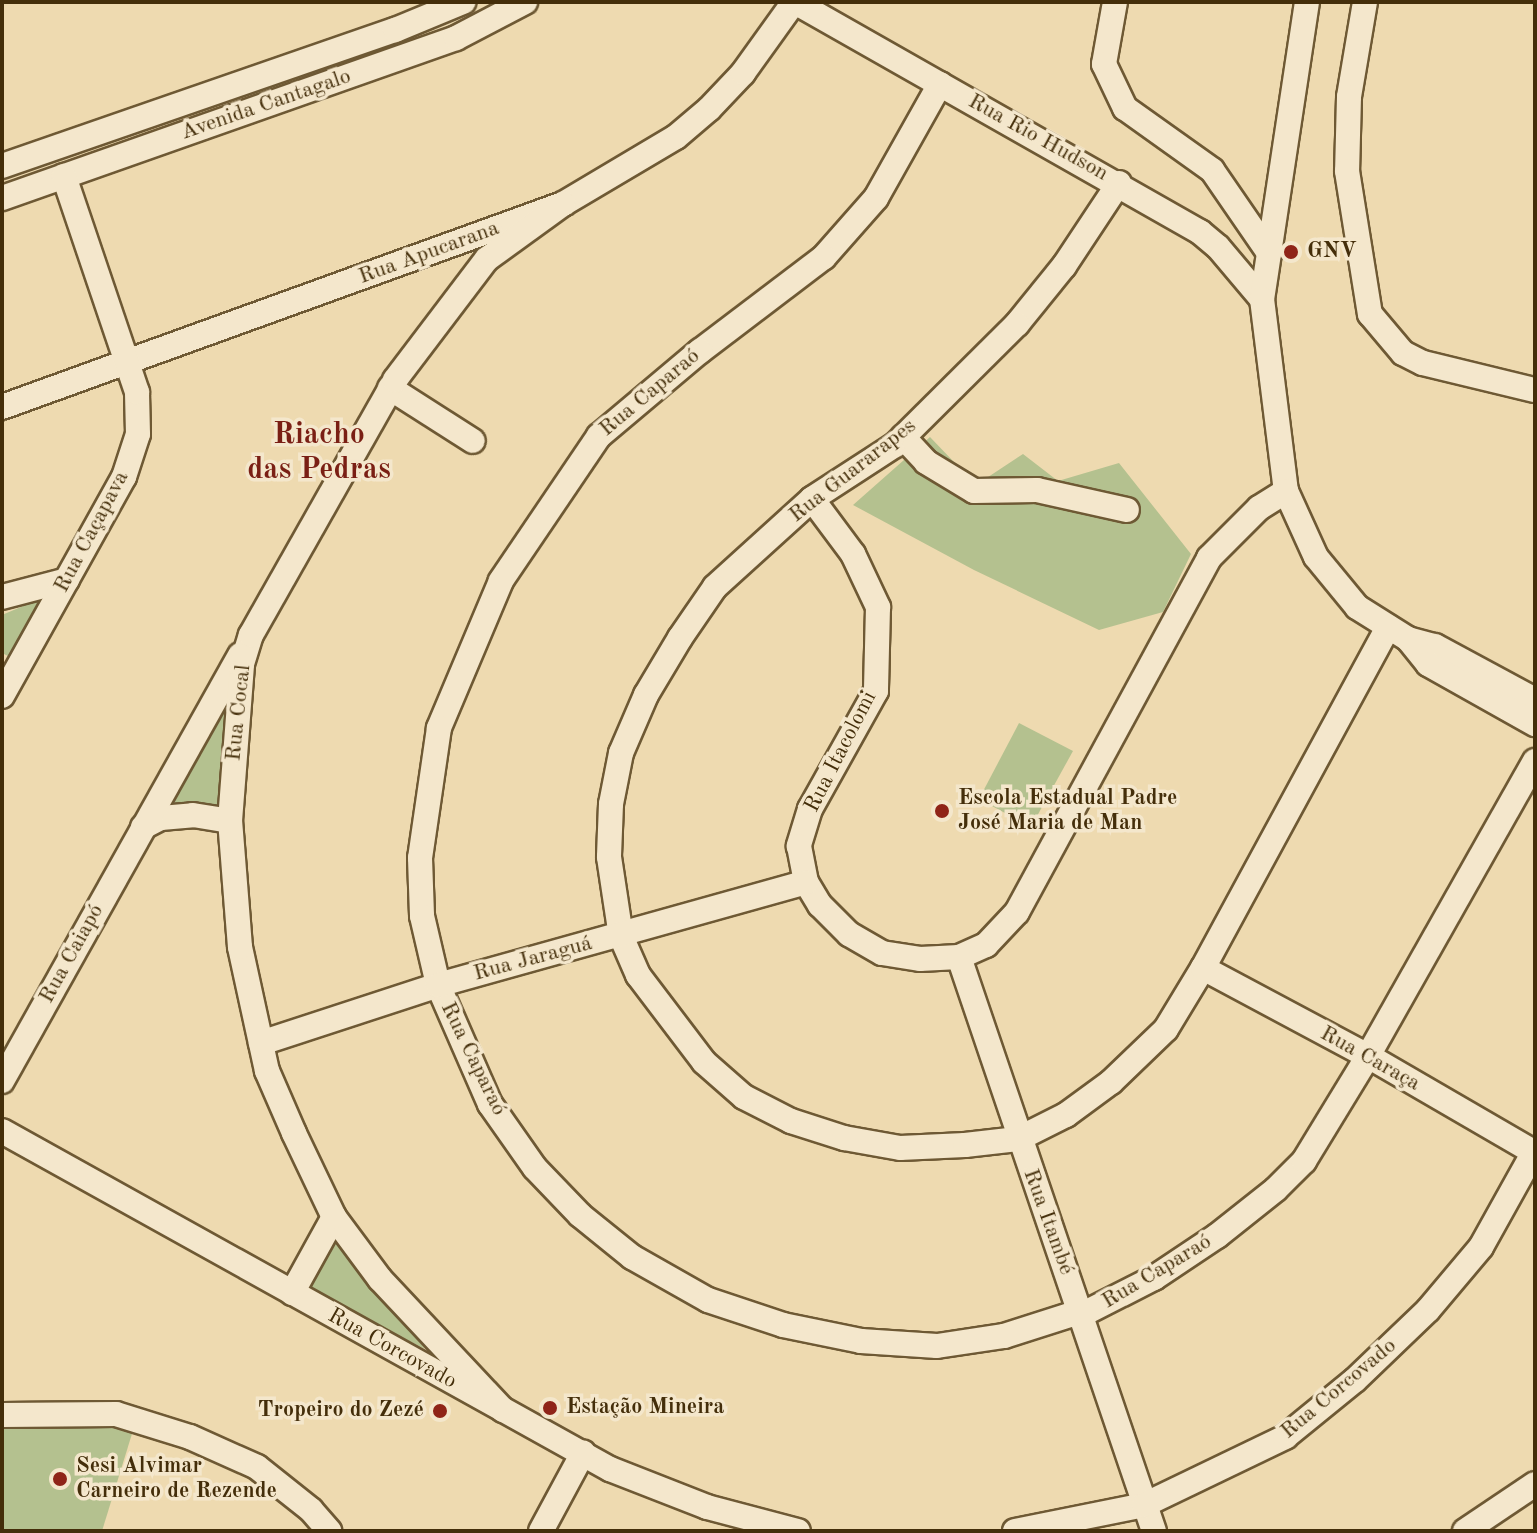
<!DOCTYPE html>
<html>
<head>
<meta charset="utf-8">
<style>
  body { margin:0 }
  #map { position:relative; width:1537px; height:1533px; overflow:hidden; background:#eedab0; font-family:"Old Standard TT",serif }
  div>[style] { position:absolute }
  .green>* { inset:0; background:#b4c18f }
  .roads { filter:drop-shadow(2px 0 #6e5934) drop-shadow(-2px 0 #6e5934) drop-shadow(0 2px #6e5934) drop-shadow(0 -2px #6e5934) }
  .minor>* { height:24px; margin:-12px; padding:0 12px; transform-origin:12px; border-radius:12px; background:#f4e7cc }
  .dots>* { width:22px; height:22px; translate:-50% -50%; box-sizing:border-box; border:4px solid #f4e7cc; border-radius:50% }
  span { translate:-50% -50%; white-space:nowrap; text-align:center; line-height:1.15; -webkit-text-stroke:7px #f4e7cc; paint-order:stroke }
  .street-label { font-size:22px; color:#442e0a }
  .poi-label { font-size:22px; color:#442e0a; font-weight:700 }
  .left { translate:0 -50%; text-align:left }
  .right { translate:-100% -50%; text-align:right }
  .district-label { font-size:30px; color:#7a1f14; font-weight:700 }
  .frame { position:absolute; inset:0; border:4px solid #442e0a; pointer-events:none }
</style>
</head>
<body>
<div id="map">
  <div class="green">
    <i style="clip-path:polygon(930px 437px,976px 485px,1023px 454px,1058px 481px,1119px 463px,1191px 554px,1163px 612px,1099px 630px,974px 570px,853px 505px)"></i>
    <i style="clip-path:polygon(42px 598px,12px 658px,2px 653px,2px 615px)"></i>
    <i style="clip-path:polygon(233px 678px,226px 816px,158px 811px)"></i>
    <i style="clip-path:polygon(1019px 723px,1073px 751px,1031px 827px,979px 799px)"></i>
    <i style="clip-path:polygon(334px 1237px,407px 1326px,425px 1349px,305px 1288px)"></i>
    <i style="clip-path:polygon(39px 1424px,135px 1424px,102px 1531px,2px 1531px,2px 1427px)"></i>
  </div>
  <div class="roads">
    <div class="minor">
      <i style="left:795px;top:2px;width:466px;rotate:29.6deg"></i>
      <i style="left:1200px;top:232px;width:23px;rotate:40deg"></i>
      <i style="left:1218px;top:247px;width:68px;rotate:49.8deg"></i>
      <i style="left:1115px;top:2px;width:63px;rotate:100.1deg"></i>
      <i style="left:1104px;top:64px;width:49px;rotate:64.5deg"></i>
      <i style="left:1125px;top:108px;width:107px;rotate:35.5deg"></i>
      <i style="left:1212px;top:170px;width:101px;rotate:55.5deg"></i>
      <i style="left:1307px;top:2px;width:300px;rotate:98.6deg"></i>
      <i style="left:1262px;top:299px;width:193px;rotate:82.9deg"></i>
      <i style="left:1286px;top:491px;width:72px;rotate:65.6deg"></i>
      <i style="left:1316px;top:557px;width:65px;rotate:50.6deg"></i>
      <i style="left:1357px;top:607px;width:60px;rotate:32.1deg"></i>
      <i style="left:1408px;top:639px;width:28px;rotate:15deg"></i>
      <i style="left:1435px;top:646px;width:114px;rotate:28.4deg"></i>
      <i style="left:1365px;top:2px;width:96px;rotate:99.6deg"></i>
      <i style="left:1349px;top:97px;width:74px;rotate:91.5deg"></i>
      <i style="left:1347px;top:171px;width:145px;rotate:80.9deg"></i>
      <i style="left:1370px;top:314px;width:51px;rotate:49.8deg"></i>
      <i style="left:1403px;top:353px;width:22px;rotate:27deg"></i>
      <i style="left:1423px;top:363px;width:115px;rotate:13.6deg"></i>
      <i style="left:940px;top:84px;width:131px;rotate:119.3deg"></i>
      <i style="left:876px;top:198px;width:79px;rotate:131.4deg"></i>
      <i style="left:824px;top:257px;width:156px;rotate:142.8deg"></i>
      <i style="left:700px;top:351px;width:132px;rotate:139.9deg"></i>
      <i style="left:599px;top:436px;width:175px;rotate:124.1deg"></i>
      <i style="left:501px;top:581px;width:160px;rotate:112.9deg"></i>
      <i style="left:439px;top:728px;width:131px;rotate:98.3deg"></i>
      <i style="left:420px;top:858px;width:58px;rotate:88deg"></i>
      <i style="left:422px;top:916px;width:71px;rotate:76.9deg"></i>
      <i style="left:438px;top:985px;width:130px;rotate:66.4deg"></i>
      <i style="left:490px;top:1104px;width:78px;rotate:54.9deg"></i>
      <i style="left:535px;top:1168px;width:65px;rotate:46.2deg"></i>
      <i style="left:580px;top:1215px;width:67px;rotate:38.9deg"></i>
      <i style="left:632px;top:1257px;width:87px;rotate:29.5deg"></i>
      <i style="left:708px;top:1300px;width:79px;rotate:18.4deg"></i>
      <i style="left:783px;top:1325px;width:80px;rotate:11.6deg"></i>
      <i style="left:861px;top:1341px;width:76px;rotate:3.8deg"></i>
      <i style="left:937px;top:1346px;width:68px;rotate:-8.5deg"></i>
      <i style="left:1004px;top:1336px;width:69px;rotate:-17.7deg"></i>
      <i style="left:1070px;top:1315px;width:11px"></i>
      <i style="left:1081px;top:1315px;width:82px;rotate:-26.9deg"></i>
      <i style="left:1154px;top:1278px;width:76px;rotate:-33.7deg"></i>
      <i style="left:1217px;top:1236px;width:75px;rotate:-38.5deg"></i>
      <i style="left:1276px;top:1189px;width:40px;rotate:-45deg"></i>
      <i style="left:1304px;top:1161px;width:123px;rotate:-58.6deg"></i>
      <i style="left:1368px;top:1056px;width:339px;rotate:-60.5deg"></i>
      <i style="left:2px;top:166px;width:416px;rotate:-19.1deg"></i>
      <i style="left:395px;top:30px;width:74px;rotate:-22.4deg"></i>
      <i style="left:1119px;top:183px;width:100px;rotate:123.5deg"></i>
      <i style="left:1064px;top:266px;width:75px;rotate:129deg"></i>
      <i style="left:1017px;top:324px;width:172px;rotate:135.2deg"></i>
      <i style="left:895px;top:445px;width:99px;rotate:147deg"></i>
      <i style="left:812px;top:499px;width:131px;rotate:137.8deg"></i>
      <i style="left:715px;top:587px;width:62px;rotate:124.5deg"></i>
      <i style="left:680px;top:638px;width:66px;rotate:120.8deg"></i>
      <i style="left:646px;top:695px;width:63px;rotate:113.3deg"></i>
      <i style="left:621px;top:753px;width:52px;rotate:101.1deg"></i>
      <i style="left:611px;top:804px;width:53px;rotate:92.2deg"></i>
      <i style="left:609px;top:857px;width:80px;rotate:81.4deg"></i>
      <i style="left:621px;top:936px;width:43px;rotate:66.4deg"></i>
      <i style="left:638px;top:975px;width:109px;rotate:52.8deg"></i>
      <i style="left:704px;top:1062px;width:53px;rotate:41.2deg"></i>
      <i style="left:744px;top:1097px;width:53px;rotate:27.1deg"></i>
      <i style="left:791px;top:1121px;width:56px;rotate:17.8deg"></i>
      <i style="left:844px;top:1138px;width:57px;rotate:10.1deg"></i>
      <i style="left:900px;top:1148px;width:65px;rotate:-2.6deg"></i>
      <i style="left:965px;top:1145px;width:53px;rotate:-6.5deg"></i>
      <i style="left:1018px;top:1139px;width:54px;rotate:-26.6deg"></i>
      <i style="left:1066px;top:1115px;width:56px;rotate:-36.3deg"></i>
      <i style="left:1111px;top:1082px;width:76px;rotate:-43.9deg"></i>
      <i style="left:1166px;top:1029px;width:71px;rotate:-58.8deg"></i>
      <i style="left:1203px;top:968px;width:388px;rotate:-61.5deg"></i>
      <i style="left:2px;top:198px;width:481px;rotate:-19.4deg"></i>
      <i style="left:456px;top:38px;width:78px;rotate:-27.6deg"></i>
      <i style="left:390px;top:388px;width:98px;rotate:32.6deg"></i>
      <i style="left:2px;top:407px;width:597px;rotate:-19.89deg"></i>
      <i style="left:563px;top:204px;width:131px;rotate:-30.7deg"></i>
      <i style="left:676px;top:137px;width:43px;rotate:-40.3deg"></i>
      <i style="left:709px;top:109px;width:50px;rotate:-46.6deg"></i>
      <i style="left:743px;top:73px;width:87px;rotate:-54.3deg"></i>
      <i style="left:903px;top:437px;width:34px;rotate:47deg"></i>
      <i style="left:926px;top:462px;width:56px;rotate:31.1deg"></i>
      <i style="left:974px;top:491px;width:63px;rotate:-0.9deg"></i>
      <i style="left:1037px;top:490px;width:92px;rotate:12.5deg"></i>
      <i style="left:812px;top:499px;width:69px;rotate:53.3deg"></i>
      <i style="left:853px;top:554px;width:59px;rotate:64.7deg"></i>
      <i style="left:878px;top:607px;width:84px;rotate:91.4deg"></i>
      <i style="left:876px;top:691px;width:135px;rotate:119.2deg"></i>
      <i style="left:810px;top:809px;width:39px;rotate:107deg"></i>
      <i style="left:799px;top:846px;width:37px;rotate:79deg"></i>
      <i style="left:806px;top:882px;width:27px;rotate:59deg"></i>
      <i style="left:820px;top:905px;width:41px;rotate:45deg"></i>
      <i style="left:849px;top:934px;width:38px;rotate:30deg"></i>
      <i style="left:882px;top:953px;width:38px;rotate:9deg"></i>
      <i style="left:920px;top:959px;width:39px;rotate:-3deg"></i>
      <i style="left:959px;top:957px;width:30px;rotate:-24deg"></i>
      <i style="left:986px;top:945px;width:45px;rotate:-46.8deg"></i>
      <i style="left:1017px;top:912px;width:403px;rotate:-61.5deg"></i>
      <i style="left:1209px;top:558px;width:71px;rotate:-45deg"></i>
      <i style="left:1259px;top:508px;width:32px;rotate:-32deg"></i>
      <i style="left:2px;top:597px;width:67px;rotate:-14.7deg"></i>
      <i style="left:1408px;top:639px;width:32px;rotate:51deg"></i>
      <i style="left:1428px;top:664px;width:123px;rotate:29.3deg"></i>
      <i style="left:2px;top:696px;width:251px;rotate:-60.9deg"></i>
      <i style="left:124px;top:477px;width:45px;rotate:-72deg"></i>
      <i style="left:138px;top:434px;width:42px;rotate:-91.4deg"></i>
      <i style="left:137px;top:392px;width:228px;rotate:-108.7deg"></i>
      <i style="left:143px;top:827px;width:20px;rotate:-27deg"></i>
      <i style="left:161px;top:818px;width:32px;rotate:-5deg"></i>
      <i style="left:193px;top:815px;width:37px;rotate:9deg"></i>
      <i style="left:959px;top:957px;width:606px;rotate:71.24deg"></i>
      <i style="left:1203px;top:968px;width:187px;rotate:28.1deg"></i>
      <i style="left:1368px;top:1056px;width:193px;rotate:30.1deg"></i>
      <i style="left:261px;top:1043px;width:186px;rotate:-18.1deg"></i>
      <i style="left:438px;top:985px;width:382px;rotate:-15.6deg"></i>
      <i style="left:2px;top:1081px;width:488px;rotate:-60.8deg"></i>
      <i style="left:2px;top:1131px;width:696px;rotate:29.07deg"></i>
      <i style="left:610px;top:1469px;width:104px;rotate:21.4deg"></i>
      <i style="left:707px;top:1507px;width:94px;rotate:14.8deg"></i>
      <i style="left:292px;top:1293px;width:87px;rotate:-61.1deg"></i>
      <i style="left:503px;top:1410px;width:180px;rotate:-133.2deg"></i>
      <i style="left:380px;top:1279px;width:77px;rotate:-126.6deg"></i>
      <i style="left:334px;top:1217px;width:93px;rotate:-115.5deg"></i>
      <i style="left:294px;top:1133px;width:68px;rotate:-113.5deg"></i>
      <i style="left:267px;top:1071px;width:127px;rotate:-102.3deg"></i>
      <i style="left:240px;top:947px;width:126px;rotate:-94.5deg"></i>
      <i style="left:230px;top:821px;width:157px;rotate:-85.6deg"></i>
      <i style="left:242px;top:664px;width:30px;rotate:-73deg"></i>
      <i style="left:251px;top:635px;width:293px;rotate:-60.5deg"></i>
      <i style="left:395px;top:380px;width:152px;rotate:-52.8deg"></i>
      <i style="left:487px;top:259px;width:94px;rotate:-35.9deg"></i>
      <i style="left:2px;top:1415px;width:114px;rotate:-0.5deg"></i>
      <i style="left:116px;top:1414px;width:77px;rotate:17.3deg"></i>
      <i style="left:190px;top:1437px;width:73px;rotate:24.1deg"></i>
      <i style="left:257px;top:1467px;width:69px;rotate:38.5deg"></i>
      <i style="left:311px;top:1510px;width:28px;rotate:49deg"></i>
      <i style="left:541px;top:1531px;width:89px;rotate:-61.7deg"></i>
      <i style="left:1015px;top:1531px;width:132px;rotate:-11.4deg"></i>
      <i style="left:1144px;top:1505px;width:157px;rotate:-25.7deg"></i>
      <i style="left:1285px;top:1437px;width:90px;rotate:-39.2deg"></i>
      <i style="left:1355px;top:1380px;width:101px;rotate:-43.8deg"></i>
      <i style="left:1428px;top:1310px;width:82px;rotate:-49.9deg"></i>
      <i style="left:1481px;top:1247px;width:111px;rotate:-60.9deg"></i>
      <i style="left:1465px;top:1531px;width:84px;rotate:-33.9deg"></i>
    </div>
  </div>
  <div class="dots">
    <i style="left:1291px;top:252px;background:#8f2418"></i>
    <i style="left:942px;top:811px;background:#8f2418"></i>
    <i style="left:550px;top:1408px;background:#8f2418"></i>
    <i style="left:440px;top:1411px;background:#8f2418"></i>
    <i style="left:60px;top:1479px;background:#8f2418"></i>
  </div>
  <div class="street-label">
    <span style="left:266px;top:105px;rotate:-19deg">Avenida Cantagalo</span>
    <span style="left:1038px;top:138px;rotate:29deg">Rua Rio Hudson</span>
    <span style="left:429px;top:253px;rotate:-20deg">Rua Apucarana</span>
    <span style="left:650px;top:393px;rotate:-40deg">Rua Caparaó</span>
    <span style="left:853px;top:471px;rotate:-38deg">Rua Guararapes</span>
    <span style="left:92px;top:532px;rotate:-62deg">Rua Caçapava</span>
    <span style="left:239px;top:713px;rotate:-84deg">Rua Cocal</span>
    <span style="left:841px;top:752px;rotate:-63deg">Rua Itacolomi</span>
    <span style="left:72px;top:954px;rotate:-61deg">Rua Caiapó</span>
    <span style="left:533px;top:959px;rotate:-15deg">Rua Jaraguá</span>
    <span style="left:473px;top:1059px;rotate:64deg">Rua Caparaó</span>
    <span style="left:1370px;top:1059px;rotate:29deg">Rua Caraça</span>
    <span style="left:1048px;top:1222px;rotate:70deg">Rua Itambé</span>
    <span style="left:1157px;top:1272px;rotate:-31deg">Rua Caparaó</span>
    <span style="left:392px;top:1349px;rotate:29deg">Rua Corcovado</span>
    <span style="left:1339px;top:1389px;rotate:-40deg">Rua Corcovado</span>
  </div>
  <div class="poi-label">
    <span class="left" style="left:1307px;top:252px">GNV</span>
    <span class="left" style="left:958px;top:811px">Escola Estadual Padre<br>José Maria de Man</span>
    <span class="left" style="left:566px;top:1408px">Estação Mineira</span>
    <span class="right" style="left:424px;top:1411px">Tropeiro do Zezé</span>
    <span class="left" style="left:76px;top:1479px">Sesi Alvimar<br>Carneiro de Rezende</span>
  </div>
  <div class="district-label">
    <span style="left:319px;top:452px">Riacho<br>das Pedras</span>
  </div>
  <div class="frame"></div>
</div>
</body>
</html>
